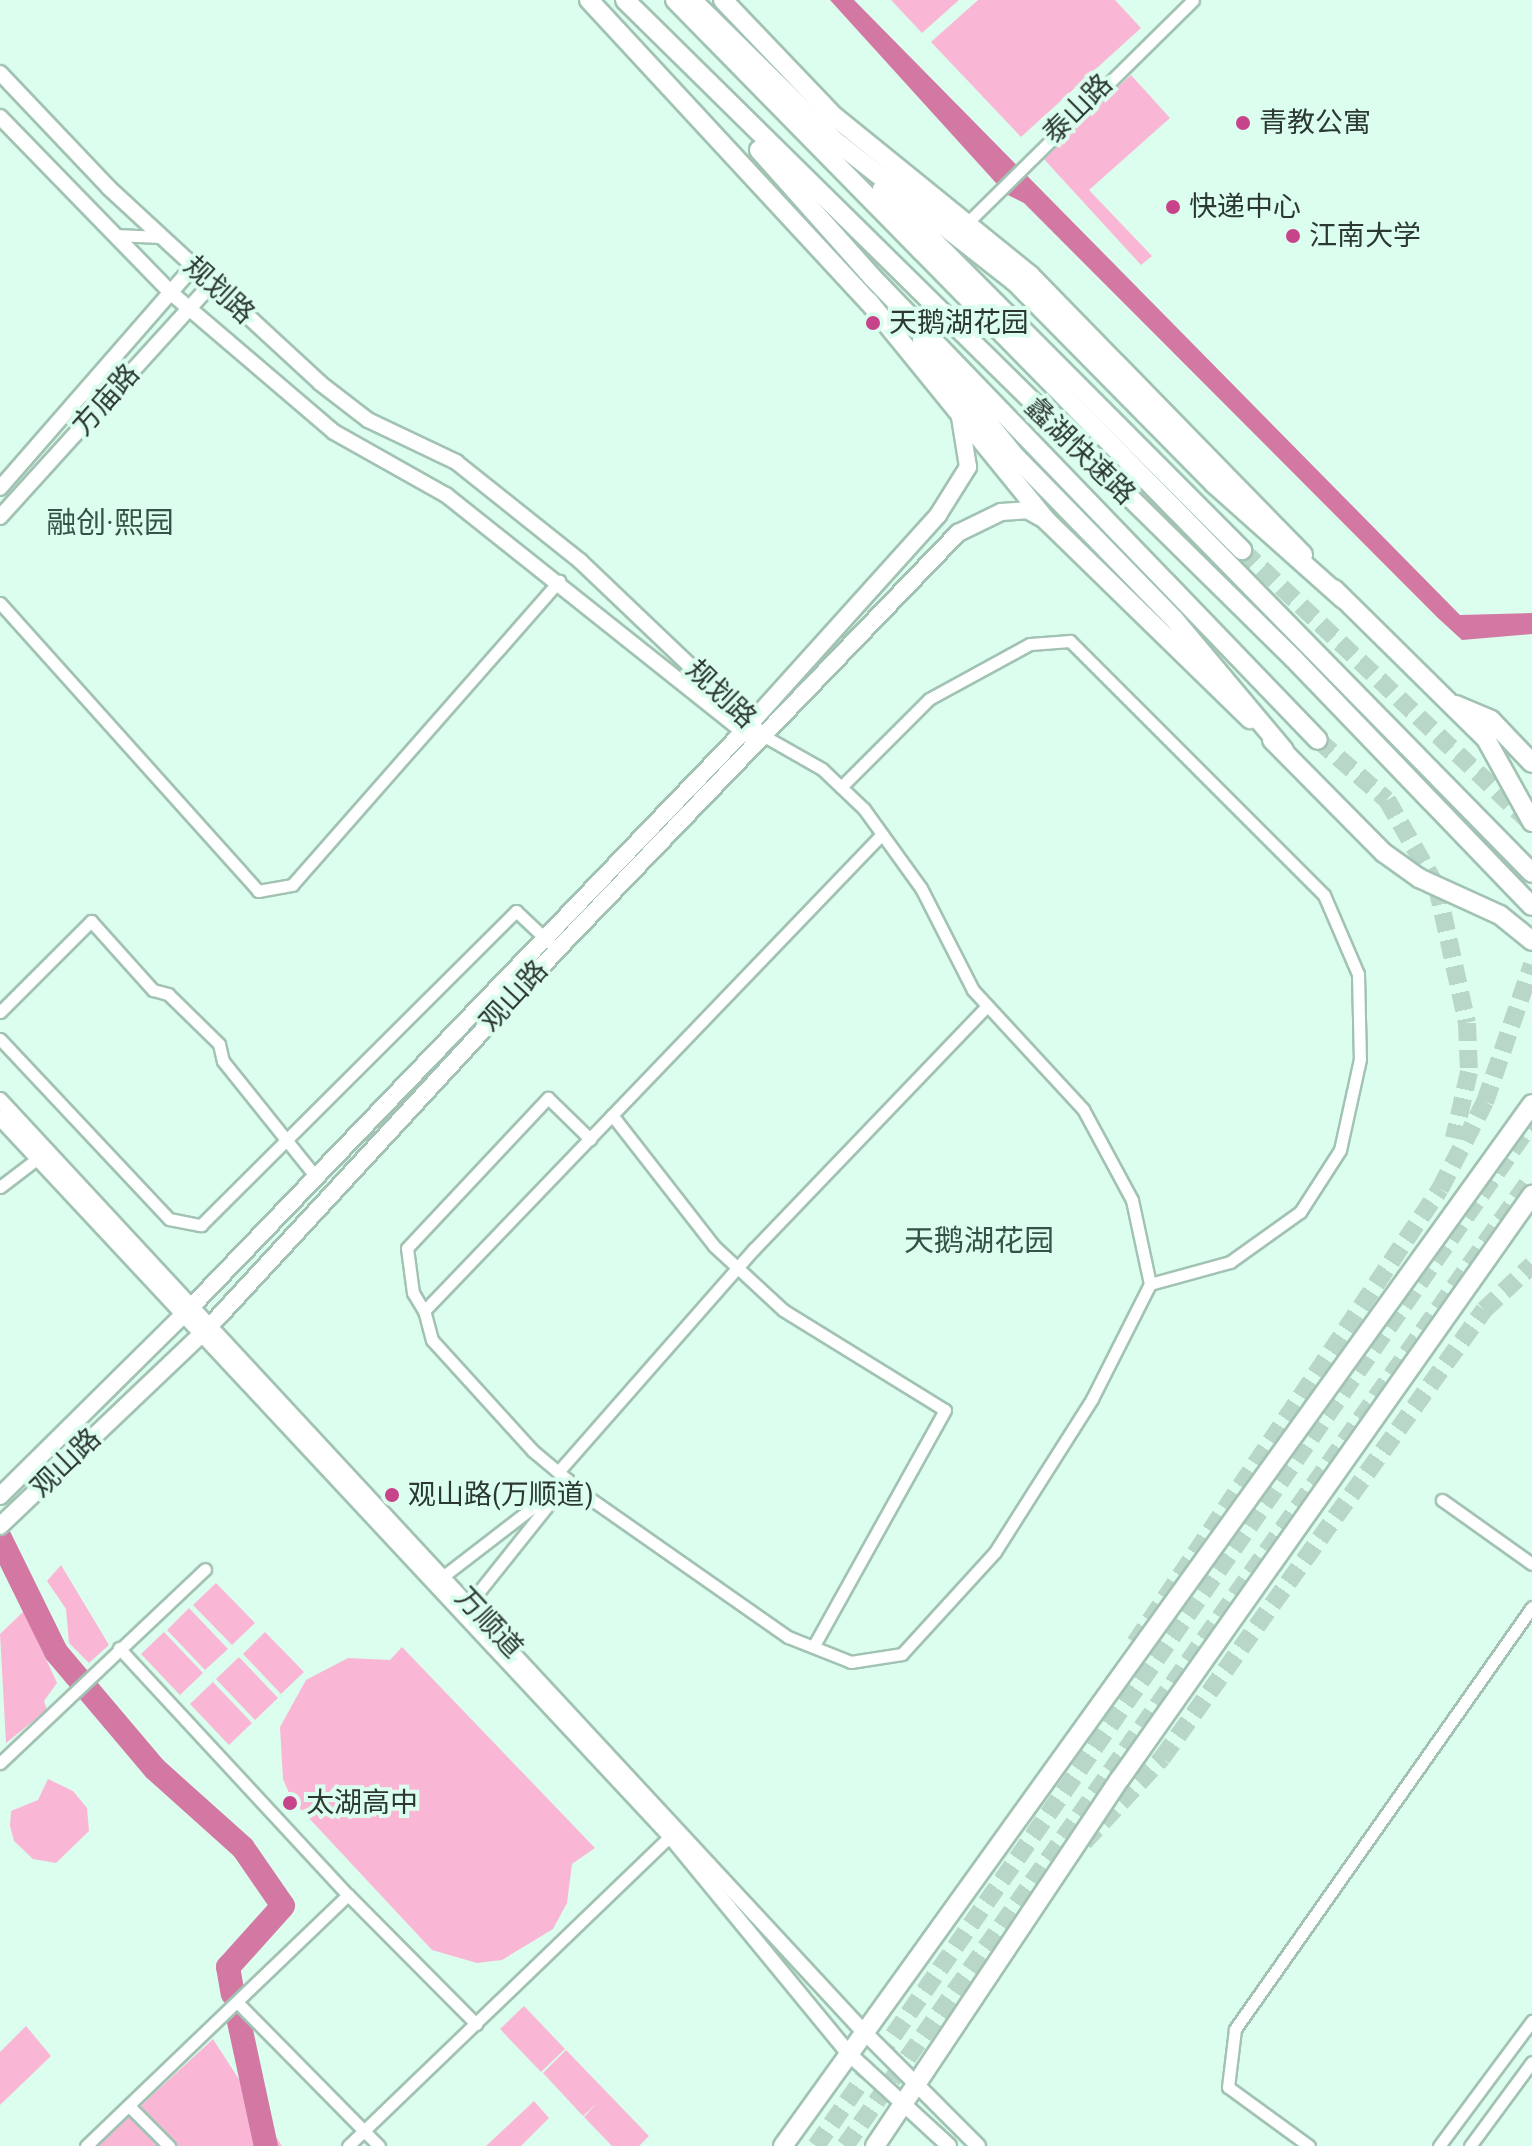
<!DOCTYPE html>
<html>
<head>
<meta charset="utf-8">
<style>
  body { margin:0 }
  #map { position:relative; width:1532px; height:2146px; overflow:hidden; background:#dcfeee; font-family:"Roboto Condensed","Noto Sans SC",sans-serif }
  div>[style] { position:absolute }
  .green>* { inset:0; background:#fab7d5 }
  .water>* { inset:0; background:#d377a3 }
  .river>* { height:24px; margin:-12px; padding:0 12px; transform-origin:12px; border-radius:12px; background:#d377a3 }
  .trunk-tunnel>* { height:18px; margin-top:-9px; transform-origin:0; background:repeating-linear-gradient(90deg,#b9d7c9 0 18px,transparent 0 27px) }
  .roads { filter:drop-shadow(2px 0 #a2c3b3) drop-shadow(-2px 0 #a2c3b3) drop-shadow(0 2px #a2c3b3) drop-shadow(0 -2px #a2c3b3) }
  .minor>* { height:11px; margin:-5.5px; padding:0 5.5px; transform-origin:5.5px; border-radius:5.5px; background:#fff }
  .tertiary>* { height:14px; margin:-7px; padding:0 7px; transform-origin:7px; border-radius:7px; background:#fff }
  .secondary>* { height:16px; margin:-8px; padding:0 8px; transform-origin:8px; border-radius:8px; background:#fff }
  .primary>* { height:18px; margin:-9px; padding:0 9px; transform-origin:9px; border-radius:9px; background:#fff }
  .trunk>* { height:18px; margin:-9px; padding:0 9px; transform-origin:9px; border-radius:9px; background:#fff }
  .dots>* { width:22px; height:22px; translate:-50% -50%; box-sizing:border-box; border:4px solid #dcfeee; border-radius:50% }
  span { translate:-50% -50%; white-space:nowrap; text-align:center; line-height:1.15; -webkit-text-stroke:8px #dcfeee; paint-order:stroke }
  .street-label { font-size:28px; color:#2c3933 }
  .poi-label { font-size:28px; color:#2c3933 }
  .left { translate:0 -50%; text-align:left }
  .neighbourhood-label { font-size:30px; color:#345245 }
</style>
</head>
<body>
<div id="map">
  <div class="green">
    <i style="clip-path:polygon(891px 0,959px 0,922px 33px)"></i>
    <i style="clip-path:polygon(978px 0,1115px 0,1141px 28px,1021px 137px,931px 42px)"></i>
    <i style="clip-path:polygon(1131px 75px,1170px 118px,1089px 190px,1152px 256px,1141px 265px,1042px 157px)"></i>
    <i style="clip-path:polygon(61px 1565px,109px 1645px,89px 1663px,69px 1643px,66px 1609px,47px 1581px)"></i>
    <i style="clip-path:polygon(216px 1583px,255px 1623px,232px 1645px,193px 1605px)"></i>
    <i style="clip-path:polygon(189px 1608px,228px 1649px,205px 1670px,167px 1630px)"></i>
    <i style="clip-path:polygon(24px 1611px,57px 1683px,44px 1701px,47px 1710px,6px 1743px,0 1634px)"></i>
    <i style="clip-path:polygon(164px 1632px,203px 1673px,180px 1695px,141px 1654px)"></i>
    <i style="clip-path:polygon(265px 1632px,304px 1672px,281px 1694px,243px 1654px)"></i>
    <i style="clip-path:polygon(402px 1647px,595px 1848px,572px 1864px,567px 1903px,553px 1929px,502px 1960px,477px 1963px,432px 1950px,292px 1800px,283px 1779px,280px 1727px,306px 1680px,348px 1658px,390px 1660px)"></i>
    <i style="clip-path:polygon(239px 1657px,278px 1698px,255px 1720px,216px 1679px)"></i>
    <i style="clip-path:polygon(213px 1682px,252px 1723px,229px 1745px,190px 1704px)"></i>
    <i style="clip-path:polygon(48px 1779px,73px 1791px,87px 1808px,89px 1831px,56px 1863px,33px 1859px,14px 1841px,10px 1826px,11px 1811px,38px 1800px)"></i>
    <i style="clip-path:polygon(524px 2006px,565px 2049px,541px 2072px,500px 2029px)"></i>
    <i style="clip-path:polygon(26px 2026px,51px 2056px,0 2105px,0 2052px)"></i>
    <i style="clip-path:polygon(213px 2039px,282px 2146px,97px 2146px)"></i>
    <i style="clip-path:polygon(566px 2050px,649px 2136px,639px 2146px,612px 2146px,584px 2117px,596px 2104px,583px 2116px,543px 2073px)"></i>
    <i style="clip-path:polygon(534px 2101px,549px 2118px,521px 2146px,486px 2146px)"></i>
  </div>
  <div class="water">
    <i style="clip-path:polygon(830px 0,854px 0,1460px 615px,1532px 613px,1532px 634px,1462px 640px,1438px 618px,1024px 203px,1006px 194px)"></i>
  </div>
  <div class="river">
    <i style="left:0;top:1538px;width:127px;rotate:63.8deg"></i>
    <i style="left:56px;top:1652px;width:153px;rotate:49.8deg"></i>
    <i style="left:155px;top:1769px;width:118px;rotate:41.9deg"></i>
    <i style="left:243px;top:1848px;width:70px;rotate:55.4deg"></i>
    <i style="left:283px;top:1906px;width:82px;rotate:132deg"></i>
    <i style="left:228px;top:1967px;width:27px;rotate:80deg"></i>
    <i style="left:238px;top:2017px;width:132px;rotate:77.8deg"></i>
  </div>
  <div class="trunk-tunnel">
    <i style="left:1242px;top:550px;width:396px;rotate:43.4deg"></i>
    <i style="left:1318px;top:740px;width:91px;rotate:41deg"></i>
    <i style="left:1387px;top:800px;width:100px;rotate:60.1deg"></i>
    <i style="left:1437px;top:887px;width:139px;rotate:77.6deg"></i>
    <i style="left:1467px;top:1023px;width:49px;rotate:87.7deg"></i>
    <i style="left:1469px;top:1072px;width:68px;rotate:102.8deg"></i>
    <i style="left:1135px;top:1643px;width:547px;rotate:-56.11deg"></i>
    <i style="left:1440px;top:1189px;width:98px;rotate:-62.7deg"></i>
    <i style="left:1485px;top:1102px;width:145px;rotate:-71.1deg"></i>
    <i style="left:1084px;top:1842px;width:115px;rotate:-47.1deg"></i>
    <i style="left:1162px;top:1758px;width:552px;rotate:-54.29deg"></i>
    <i style="left:1484px;top:1310px;width:66px;rotate:-43.2deg"></i>
    <i style="left:816px;top:2146px;width:1249px;rotate:-55.04deg"></i>
    <i style="left:845px;top:2146px;width:1188px;rotate:-54.66deg"></i>
  </div>
  <div class="roads">
    <div class="minor">
      <i style="left:967px;top:223px;width:317px;rotate:-44.6deg"></i>
      <i style="left:114px;top:235px;width:48px;rotate:2.4deg"></i>
      <i style="left:0;top:603px;width:387px;rotate:48.1deg"></i>
      <i style="left:258px;top:891px;width:35px;rotate:-10deg"></i>
      <i style="left:292px;top:885px;width:405px;rotate:-48.7deg"></i>
      <i style="left:764px;top:736px;width:67px;rotate:29.6deg"></i>
      <i style="left:822px;top:769px;width:58px;rotate:43.6deg"></i>
      <i style="left:864px;top:809px;width:97px;rotate:54.2deg"></i>
      <i style="left:921px;top:888px;width:114px;rotate:63deg"></i>
      <i style="left:973px;top:990px;width:162px;rotate:47.3deg"></i>
      <i style="left:1083px;top:1109px;width:103px;rotate:61.7deg"></i>
      <i style="left:1132px;top:1200px;width:86px;rotate:77.9deg"></i>
      <i style="left:1150px;top:1284px;width:129px;rotate:116.8deg"></i>
      <i style="left:1092px;top:1399px;width:181px;rotate:122.4deg"></i>
      <i style="left:995px;top:1552px;width:138px;rotate:132.4deg"></i>
      <i style="left:902px;top:1654px;width:52px;rotate:171.1deg"></i>
      <i style="left:851px;top:1662px;width:68px;rotate:-158.4deg"></i>
      <i style="left:788px;top:1637px;width:244px;rotate:-145deg"></i>
      <i style="left:588px;top:1497px;width:72px;rotate:-140.1deg"></i>
      <i style="left:533px;top:1451px;width:150px;rotate:-132.3deg"></i>
      <i style="left:432px;top:1340px;width:30px;rotate:-105deg"></i>
      <i style="left:424px;top:1311px;width:661px;rotate:-46.16deg"></i>
      <i style="left:841px;top:787px;width:124px;rotate:-45deg"></i>
      <i style="left:929px;top:699px;width:115px;rotate:-28.6deg"></i>
      <i style="left:1030px;top:644px;width:40px;rotate:-4.3deg"></i>
      <i style="left:1070px;top:641px;width:359px;rotate:45deg"></i>
      <i style="left:1324px;top:895px;width:86px;rotate:66.7deg"></i>
      <i style="left:1358px;top:974px;width:85px;rotate:88.7deg"></i>
      <i style="left:1360px;top:1059px;width:93px;rotate:102.4deg"></i>
      <i style="left:1340px;top:1150px;width:74px;rotate:122.8deg"></i>
      <i style="left:1300px;top:1212px;width:86px;rotate:144.5deg"></i>
      <i style="left:1230px;top:1262px;width:83px;rotate:164.6deg"></i>
      <i style="left:0;top:1012px;width:129px;rotate:-45deg"></i>
      <i style="left:91px;top:921px;width:93px;rotate:48.1deg"></i>
      <i style="left:153px;top:990px;width:16px;rotate:15deg"></i>
      <i style="left:168px;top:994px;width:71px;rotate:44.4deg"></i>
      <i style="left:219px;top:1044px;width:17px;rotate:77deg"></i>
      <i style="left:223px;top:1061px;width:149px;rotate:51.3deg"></i>
      <i style="left:0;top:1039px;width:247px;rotate:46.8deg"></i>
      <i style="left:169px;top:1219px;width:33px;rotate:11deg"></i>
      <i style="left:201px;top:1225px;width:445px;rotate:-44.9deg"></i>
      <i style="left:516px;top:911px;width:47px;rotate:43.3deg"></i>
      <i style="left:612px;top:1115px;width:166px;rotate:52.1deg"></i>
      <i style="left:714px;top:1246px;width:94px;rotate:42.8deg"></i>
      <i style="left:783px;top:1310px;width:190px;rotate:31.7deg"></i>
      <i style="left:945px;top:1410px;width:271px;rotate:119.1deg"></i>
      <i style="left:0;top:1187px;width:48px;rotate:-37.3deg"></i>
      <i style="left:424px;top:1311px;width:21px;rotate:-121deg"></i>
      <i style="left:413px;top:1293px;width:45px;rotate:-97.6deg"></i>
      <i style="left:407px;top:1248px;width:206px;rotate:-46.8deg"></i>
      <i style="left:548px;top:1098px;width:59px;rotate:44.3deg"></i>
      <i style="left:558px;top:1472px;width:297px;rotate:-48.7deg"></i>
      <i style="left:754px;top:1249px;width:337px;rotate:-46.2deg"></i>
      <i style="left:1442px;top:1500px;width:110px;rotate:35.4deg"></i>
      <i style="left:437px;top:1581px;width:165px;rotate:-37.6deg"></i>
      <i style="left:568px;top:1480px;width:165px;rotate:128.6deg"></i>
      <i style="left:119px;top:1648px;width:337px;rotate:47.2deg"></i>
      <i style="left:0;top:1763px;width:282px;rotate:-43.4deg"></i>
      <i style="left:238px;top:2003px;width:201px;rotate:45.4deg"></i>
      <i style="left:129px;top:2106px;width:57px;rotate:45deg"></i>
      <i style="left:86px;top:2146px;width:363px;rotate:-43.8deg"></i>
      <i style="left:348px;top:1895px;width:182px;rotate:45.2deg"></i>
      <i style="left:348px;top:2146px;width:455px;rotate:-43.9deg"></i>
      <i style="left:1309px;top:2146px;width:100px;rotate:-143.9deg"></i>
      <i style="left:1228px;top:2087px;width:58px;rotate:-83.1deg"></i>
      <i style="left:1235px;top:2029px;width:516px;rotate:-54.86deg"></i>
      <i style="left:1439px;top:2146px;width:156px;rotate:-53.4deg"></i>
      <i style="left:1470px;top:2146px;width:104px;rotate:-53.6deg"></i>
    </div>
    <div class="tertiary">
      <i style="left:0;top:73px;width:158px;rotate:46.5deg"></i>
      <i style="left:109px;top:188px;width:287px;rotate:42.7deg"></i>
      <i style="left:320px;top:383px;width:61px;rotate:37.6deg"></i>
      <i style="left:368px;top:420px;width:98px;rotate:25.5deg"></i>
      <i style="left:456px;top:462px;width:159px;rotate:38.6deg"></i>
      <i style="left:580px;top:561px;width:254px;rotate:43.6deg"></i>
      <i style="left:0;top:117px;width:244px;rotate:45.8deg"></i>
      <i style="left:170px;top:292px;width:216px;rotate:40.5deg"></i>
      <i style="left:334px;top:432px;width:129px;rotate:29.4deg"></i>
      <i style="left:446px;top:495px;width:386px;rotate:38.5deg"></i>
      <i style="left:0;top:488px;width:295px;rotate:-48.9deg"></i>
      <i style="left:0;top:517px;width:316px;rotate:-47.8deg"></i>
      <i style="left:0;top:1100px;width:1268px;rotate:47.17deg"></i>
      <i style="left:862px;top:2030px;width:164px;rotate:45deg"></i>
      <i style="left:0;top:1118px;width:982px;rotate:46.98deg"></i>
      <i style="left:670px;top:1836px;width:281px;rotate:50.6deg"></i>
      <i style="left:848px;top:2053px;width:137px;rotate:42.6deg"></i>
    </div>
    <div class="secondary">
      <i style="left:0;top:1496px;width:273px;rotate:-44.7deg"></i>
      <i style="left:194px;top:1304px;width:789px;rotate:-46.18deg"></i>
      <i style="left:740px;top:735px;width:296px;rotate:-48deg"></i>
      <i style="left:938px;top:515px;width:57px;rotate:-58deg"></i>
      <i style="left:968px;top:467px;width:51px;rotate:-99.1deg"></i>
      <i style="left:0;top:1526px;width:291px;rotate:-43.6deg"></i>
      <i style="left:211px;top:1325px;width:510px;rotate:-47.3deg"></i>
      <i style="left:557px;top:950px;width:579px;rotate:-46.12deg"></i>
      <i style="left:958px;top:533px;width:48px;rotate:-26deg"></i>
      <i style="left:1001px;top:512px;width:26px;rotate:-4deg"></i>
      <i style="left:1027px;top:510px;width:18px;rotate:29deg"></i>
    </div>
    <div class="primary">
      <i style="left:589px;top:0;width:412px;rotate:47.2deg"></i>
      <i style="left:869px;top:302px;width:282px;rotate:50.9deg"></i>
      <i style="left:1047px;top:521px;width:284px;rotate:44.3deg"></i>
      <i style="left:723px;top:0;width:162px;rotate:46.3deg"></i>
      <i style="left:835px;top:117px;width:251px;rotate:39deg"></i>
      <i style="left:1030px;top:275px;width:391px;rotate:45.7deg"></i>
      <i style="left:1334px;top:589px;width:214px;rotate:44.6deg"></i>
      <i style="left:1486px;top:739px;width:95px;rotate:61deg"></i>
      <i style="left:1456px;top:705px;width:38px;rotate:23deg"></i>
      <i style="left:1491px;top:720px;width:59px;rotate:46.4deg"></i>
      <i style="left:1272px;top:740px;width:159px;rotate:45.3deg"></i>
      <i style="left:1384px;top:853px;width:43px;rotate:35.5deg"></i>
      <i style="left:1419px;top:878px;width:89px;rotate:24.6deg"></i>
      <i style="left:1500px;top:915px;width:41px;rotate:39.1deg"></i>
      <i style="left:783px;top:2146px;width:1283px;rotate:-54.29deg"></i>
      <i style="left:875px;top:2146px;width:441px;rotate:-56.3deg"></i>
      <i style="left:1120px;top:1779px;width:715px;rotate:-54.8deg"></i>
    </div>
    <div class="trunk">
      <i style="left:625px;top:0;width:938px;rotate:44.57deg"></i>
      <i style="left:1293px;top:658px;width:344px;rotate:46.1deg"></i>
      <i style="left:675px;top:0;width:1223px;rotate:45.53deg"></i>
      <i style="left:692px;top:0;width:199px;rotate:44.6deg"></i>
      <i style="left:834px;top:140px;width:229px;rotate:38.1deg"></i>
      <i style="left:1014px;top:281px;width:284px;rotate:45.4deg"></i>
      <i style="left:1213px;top:483px;width:174px;rotate:41.7deg"></i>
      <i style="left:759px;top:150px;width:171px;rotate:48.3deg"></i>
      <i style="left:873px;top:278px;width:641px;rotate:46.07deg"></i>
      <i style="left:882px;top:189px;width:510px;rotate:45.08deg"></i>
      <i style="left:922px;top:340px;width:149px;rotate:51.3deg"></i>
      <i style="left:1015px;top:456px;width:228px;rotate:45.7deg"></i>
      <i style="left:1174px;top:619px;width:171px;rotate:50deg"></i>
    </div>
  </div>
  <div class="dots">
    <i style="left:1243px;top:123px;background:#c7448a"></i>
    <i style="left:1173px;top:207px;background:#c7448a"></i>
    <i style="left:1293px;top:236px;background:#c7448a"></i>
    <i style="left:873px;top:323px;background:#c7448a"></i>
    <i style="left:392px;top:1495px;background:#c7448a"></i>
    <i style="left:290px;top:1803px;background:#c7448a"></i>
  </div>
  <div class="street-label">
    <span style="left:1078px;top:109px;rotate:-45deg">泰山路</span>
    <span style="left:219px;top:290px;rotate:43deg">规划路</span>
    <span style="left:106px;top:400px;rotate:-48deg">方庙路</span>
    <span style="left:1080px;top:451px;rotate:44deg">蠡湖快速路</span>
    <span style="left:721px;top:694px;rotate:44deg">规划路</span>
    <span style="left:514px;top:996px;rotate:-47deg">观山路</span>
    <span style="left:66px;top:1463px;rotate:-44deg">观山路</span>
    <span style="left:489px;top:1623px;rotate:47deg">万顺道</span>
  </div>
  <div class="poi-label">
    <span class="left" style="left:1259px;top:123px">青教公寓</span>
    <span class="left" style="left:1189px;top:207px">快递中心</span>
    <span class="left" style="left:1309px;top:236px">江南大学</span>
    <span class="left" style="left:889px;top:323px">天鹅湖花园</span>
    <span class="left" style="left:408px;top:1495px">观山路(万顺道)</span>
    <span class="left" style="left:306px;top:1803px">太湖高中</span>
  </div>
  <div class="neighbourhood-label">
    <span style="left:110px;top:523px">融创·熙园</span>
    <span style="left:979px;top:1241px">天鹅湖花园</span>
  </div>
</div>
</body>
</html>
